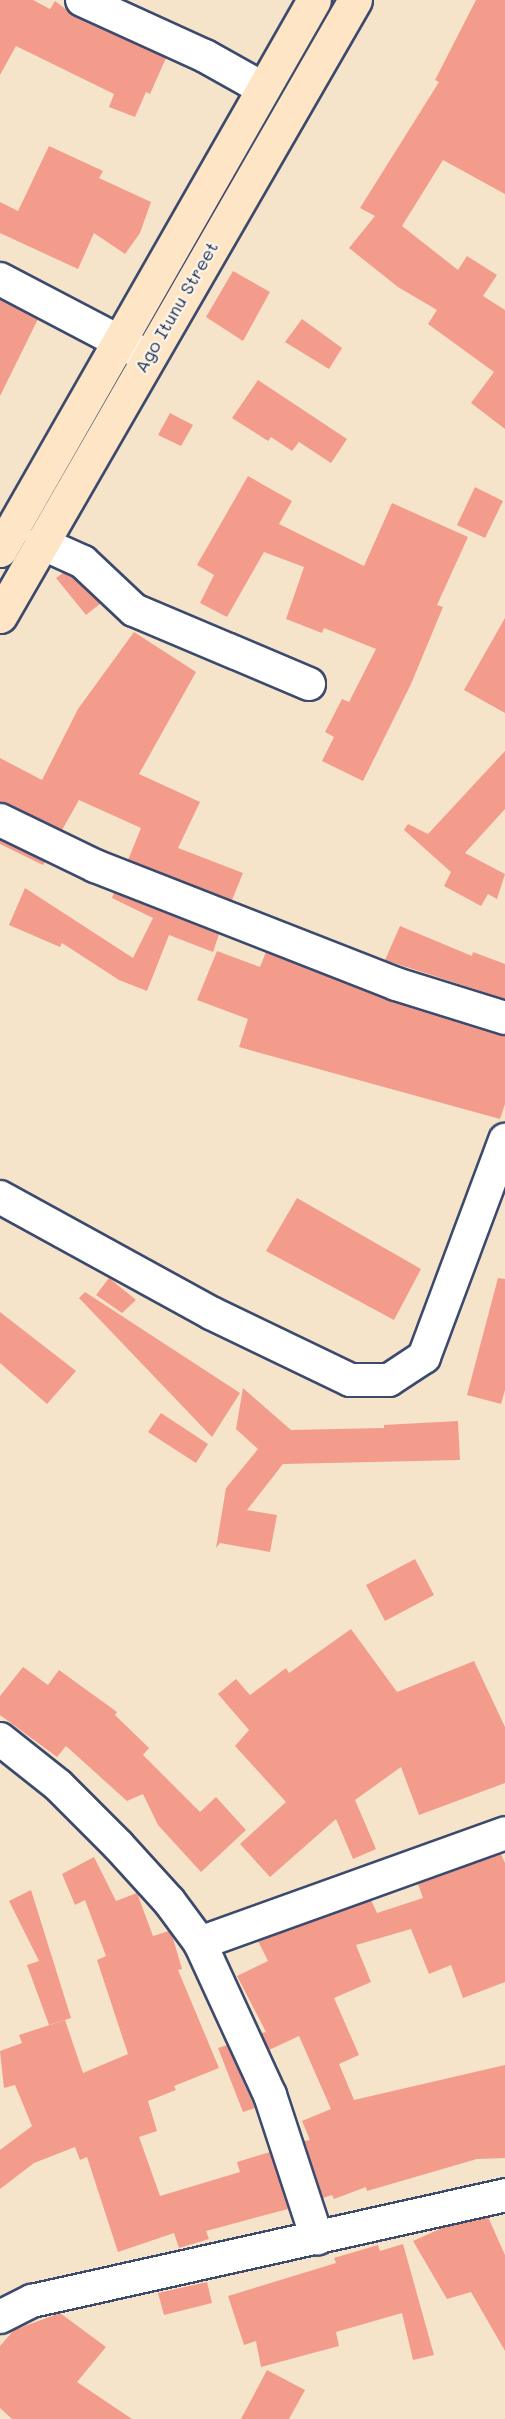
<!DOCTYPE html>
<html>
<head>
<meta charset="utf-8">
<style>
  body { margin:0 }
  #map { position:relative; width:505px; height:2419px; overflow:hidden; background:#f6e4ca; font-family:Mali,sans-serif }
  div>[style] { position:absolute }
  .building>* { inset:0; background:#f39c8c }
  .roads { filter:drop-shadow(2px 0 #3c4a6e) drop-shadow(-2px 0 #3c4a6e) drop-shadow(0 2px #3c4a6e) drop-shadow(0 -2px #3c4a6e) }
  .street>* { height:32px; margin:-16px; padding:0 16px; transform-origin:16px; border-radius:16px; background:#fff }
  .secondary>* { height:33px; margin:-16.5px; padding:0 16.5px; transform-origin:16.5px; border-radius:16.5px; background:#fde5c5 }
  span { translate:-50% -50%; white-space:nowrap; text-align:center; line-height:1.15; -webkit-text-stroke:4.5px #fcf5e5; paint-order:stroke }
  .street-label { font-size:18px; color:#1b2f5e }
</style>
</head>
<body>
<div id="map">
  <div class="building">
    <i style="clip-path:polygon(0 0,33px 0,50px 9px,55px 1px,75px 16px,166px 58px,150px 94px,146px 92px,135px 117px,109px 107px,114px 94px,16px 46px,0 75px)"></i>
    <i style="clip-path:polygon(476px 0,505px 0,505px 194px,443px 160px,402px 226px,458px 270px,467px 256px,497px 275px,483px 296px,505px 310px,505px 429px,471px 403px,494px 372px,428px 324px,437px 310px,398px 287px,349px 248px,375px 216px,360px 208px,439px 82px,435px 80px)"></i>
    <i style="clip-path:polygon(49px 146px,103px 171px,99px 178px,151px 202px,140px 233px,125px 254px,94px 233px,78px 269px,0 233px,0 202px,18px 211px)"></i>
    <i style="clip-path:polygon(233px 271px,270px 292px,243px 341px,206px 317px)"></i>
    <i style="clip-path:polygon(0 299px,38px 319px,0 396px)"></i>
    <i style="clip-path:polygon(302px 319px,342px 348px,329px 369px,285px 342px)"></i>
    <i style="clip-path:polygon(258px 380px,347px 439px,331px 463px,299px 442px,292px 451px,271px 437px,268px 441px,232px 418px)"></i>
    <i style="clip-path:polygon(170px 413px,193px 425px,181px 446px,158px 435px)"></i>
    <i style="clip-path:polygon(248px 476px,292px 501px,279px 524px,364px 566px,392px 503px,468px 537px,437px 605px,443px 607px,411px 684px,363px 781px,322px 761px,334px 737px,325px 732px,342px 699px,349px 702px,376px 649px,324px 628px,322px 633px,286px 619px,304px 567px,264px 552px,227px 617px,200px 603px,214px 575px,197px 565px)"></i>
    <i style="clip-path:polygon(475px 487px,503px 501px,485px 538px,457px 525px)"></i>
    <i style="clip-path:polygon(63px 573px,73px 577px,101px 603px,86px 615px,56px 578px)"></i>
    <i style="clip-path:polygon(505px 618px,505px 713px,464px 690px)"></i>
    <i style="clip-path:polygon(134px 632px,196px 672px,139px 774px,200px 802px,178px 848px,243px 873px,232px 900px,128px 860px,141px 828px,79px 800px,62px 830px,0 802px,0 758px,42px 780px,78px 709px)"></i>
    <i style="clip-path:polygon(505px 751px,505px 809px,465px 853px,505px 874px,497px 899px,488px 894px,481px 906px,444px 886px,451px 872px,404px 830px,408px 824px,428px 834px)"></i>
    <i style="clip-path:polygon(0 840px,45px 862px,43px 865px,0 844px)"></i>
    <i style="clip-path:polygon(25px 888px,133px 958px,153px 918px,112px 898px,114px 893px,219px 934px,213px 952px,169px 935px,147px 991px,119px 980px,62px 943px,60px 947px,9px 925px)"></i>
    <i style="clip-path:polygon(400px 926px,472px 956px,473px 952px,505px 964px,505px 999px,385px 960px)"></i>
    <i style="clip-path:polygon(217px 951px,260px 967px,266px 952px,391px 1001px,505px 1035px,505px 1104px,500px 1119px,239px 1047px,248px 1019px,197px 1000px)"></i>
    <i style="clip-path:polygon(297px 1198px,421px 1269px,394px 1320px,266px 1251px)"></i>
    <i style="clip-path:polygon(109px 1278px,136px 1300px,122px 1313px,96px 1295px)"></i>
    <i style="clip-path:polygon(498px 1278px,505px 1279px,505px 1390px,501px 1404px,467px 1395px)"></i>
    <i style="clip-path:polygon(85px 1292px,240px 1393px,212px 1437px,79px 1298px)"></i>
    <i style="clip-path:polygon(0 1312px,76px 1371px,47px 1404px,0 1363px)"></i>
    <i style="clip-path:polygon(243px 1388px,291px 1430px,384px 1428px,384px 1425px,458px 1421px,460px 1460px,283px 1464px,247px 1510px,277px 1515px,270px 1552px,220px 1543px,216px 1548px,226px 1488px,258px 1449px,236px 1429px)"></i>
    <i style="clip-path:polygon(161px 1413px,208px 1444px,196px 1463px,148px 1432px)"></i>
    <i style="clip-path:polygon(415px 1559px,434px 1595px,385px 1621px,366px 1585px)"></i>
    <i style="clip-path:polygon(351px 1629px,397px 1692px,474px 1661px,505px 1727px,505px 1783px,419px 1815px,401px 1767px,355px 1800px,376px 1849px,353px 1859px,336px 1819px,270px 1877px,240px 1844px,286px 1802px,235px 1746px,249px 1730px,218px 1694px,236px 1679px,250px 1695px,286px 1668px,289px 1673px)"></i>
    <i style="clip-path:polygon(23px 1667px,48px 1685px,59px 1670px,117px 1712px,115px 1715px,149px 1748px,143px 1755px,200px 1812px,216px 1797px,246px 1830px,201px 1872px,158px 1825px,143px 1794px,127px 1801px,66px 1746px,57px 1757px,0 1715px,0 1696px)"></i>
    <i style="clip-path:polygon(501px 1854px,505px 1863px,505px 1982px,463px 1998px,451px 1965px,429px 1974px,411px 1929px,356px 1945px,371px 1982px,334px 1998px,359px 2055px,339px 2064px,354px 2100px,505px 2065px,505px 2158px,477px 2159px,367px 2191px,366px 2187px,334px 2199px,332px 2195px,323px 2198px,304px 2141px,310px 2140px,302px 2121px,331px 2109px,299px 2036px,269px 2050px,261px 2033px,266px 2032px,237px 1976px,268px 1961px,258px 1941px,371px 1900px,377px 1913px,423px 1898px,418px 1884px)"></i>
    <i style="clip-path:polygon(94px 1857px,116px 1901px,137px 1893px,153px 1936px,169px 1931px,172px 1935px,182px 1969px,178px 1970px,219px 2068px,174px 2086px,176px 2090px,148px 2101px,157px 2131px,139px 2137px,160px 2196px,240px 2172px,237px 2162px,270px 2152px,288px 2209px,206px 2231px,209px 2239px,179px 2248px,174px 2233px,118px 2252px,87px 2157px,80px 2160px,75px 2147px,34px 2163px,0 2189px,0 2150px,32px 2126px,15px 2085px,4px 2088px,0 2051px,22px 2043px,19px 2035px,65px 2020px,83px 2073px,128px 2054px,97px 1960px,106px 1956px,85px 1900px,75px 1905px,62px 1874px)"></i>
    <i style="clip-path:polygon(31px 1890px,71px 2018px,49px 2025px,27px 1965px,39px 1961px,9px 1901px)"></i>
    <i style="clip-path:polygon(227px 2045px,255px 2108px,243px 2112px,218px 2048px)"></i>
    <i style="clip-path:polygon(488px 2217px,505px 2255px,505px 2351px,471px 2292px,447px 2299px,413px 2241px,442px 2228px)"></i>
    <i style="clip-path:polygon(403px 2244px,434px 2355px,413px 2360px,402px 2313px,336px 2332px,339px 2346px,261px 2367px,256px 2341px,244px 2345px,228px 2296px,336px 2263px,334px 2258px,378px 2245px,380px 2251px)"></i>
    <i style="clip-path:polygon(207px 2282px,212px 2303px,164px 2315px,158px 2293px)"></i>
    <i style="clip-path:polygon(60px 2313px,106px 2347px,77px 2382px,132px 2419px,12px 2419px,0 2408px,0 2346px,14px 2330px)"></i>
    <i style="clip-path:polygon(267px 2370px,305px 2390px,289px 2419px,241px 2419px)"></i>
  </div>
  <div class="roads">
    <div class="street">
      <i style="left:82px;top:0;width:135px;rotate:24.5deg"></i>
      <i style="left:205px;top:56px;width:65px;rotate:29.3deg"></i>
      <i style="left:0;top:279px;width:161px;rotate:27.7deg"></i>
      <i style="left:41px;top:543px;width:46px;rotate:24.3deg"></i>
      <i style="left:83px;top:562px;width:70px;rotate:43.3deg"></i>
      <i style="left:134px;top:610px;width:190px;rotate:22.9deg"></i>
      <i style="left:0;top:820px;width:106px;rotate:25.8deg"></i>
      <i style="left:95px;top:866px;width:323px;rotate:21.4deg"></i>
      <i style="left:396px;top:984px;width:114px;rotate:17.3deg"></i>
      <i style="left:0;top:1197px;width:241px;rotate:28.8deg"></i>
      <i style="left:211px;top:1313px;width:154px;rotate:25.7deg"></i>
      <i style="left:350px;top:1380px;width:39px"></i>
      <i style="left:389px;top:1380px;width:42px;rotate:-33.3deg"></i>
      <i style="left:424px;top:1357px;width:232px;rotate:-69.5deg"></i>
      <i style="left:0;top:1739px;width:74px;rotate:38.4deg"></i>
      <i style="left:58px;top:1785px;width:85px;rotate:45deg"></i>
      <i style="left:118px;top:1845px;width:76px;rotate:47.7deg"></i>
      <i style="left:169px;top:1901px;width:52px;rotate:53.6deg"></i>
      <i style="left:200px;top:1943px;width:167px;rotate:65.3deg"></i>
      <i style="left:270px;top:2095px;width:151px;rotate:71.8deg"></i>
      <i style="left:200px;top:1943px;width:324px;rotate:-19.8deg"></i>
      <i style="left:0;top:2317px;width:36px;rotate:-27deg"></i>
      <i style="left:32px;top:2301px;width:485px;rotate:-12.6deg"></i>
    </div>
    <div class="secondary">
      <i style="left:0;top:550px;width:633px;rotate:-60.28deg"></i>
      <i style="left:0;top:616px;width:711px;rotate:-60.05deg"></i>
    </div>
  </div>
  <div class="street-label">
    <span style="left:176px;top:307px;rotate:-60deg">Ago Itunu Street</span>
  </div>
</div>
</body>
</html>
